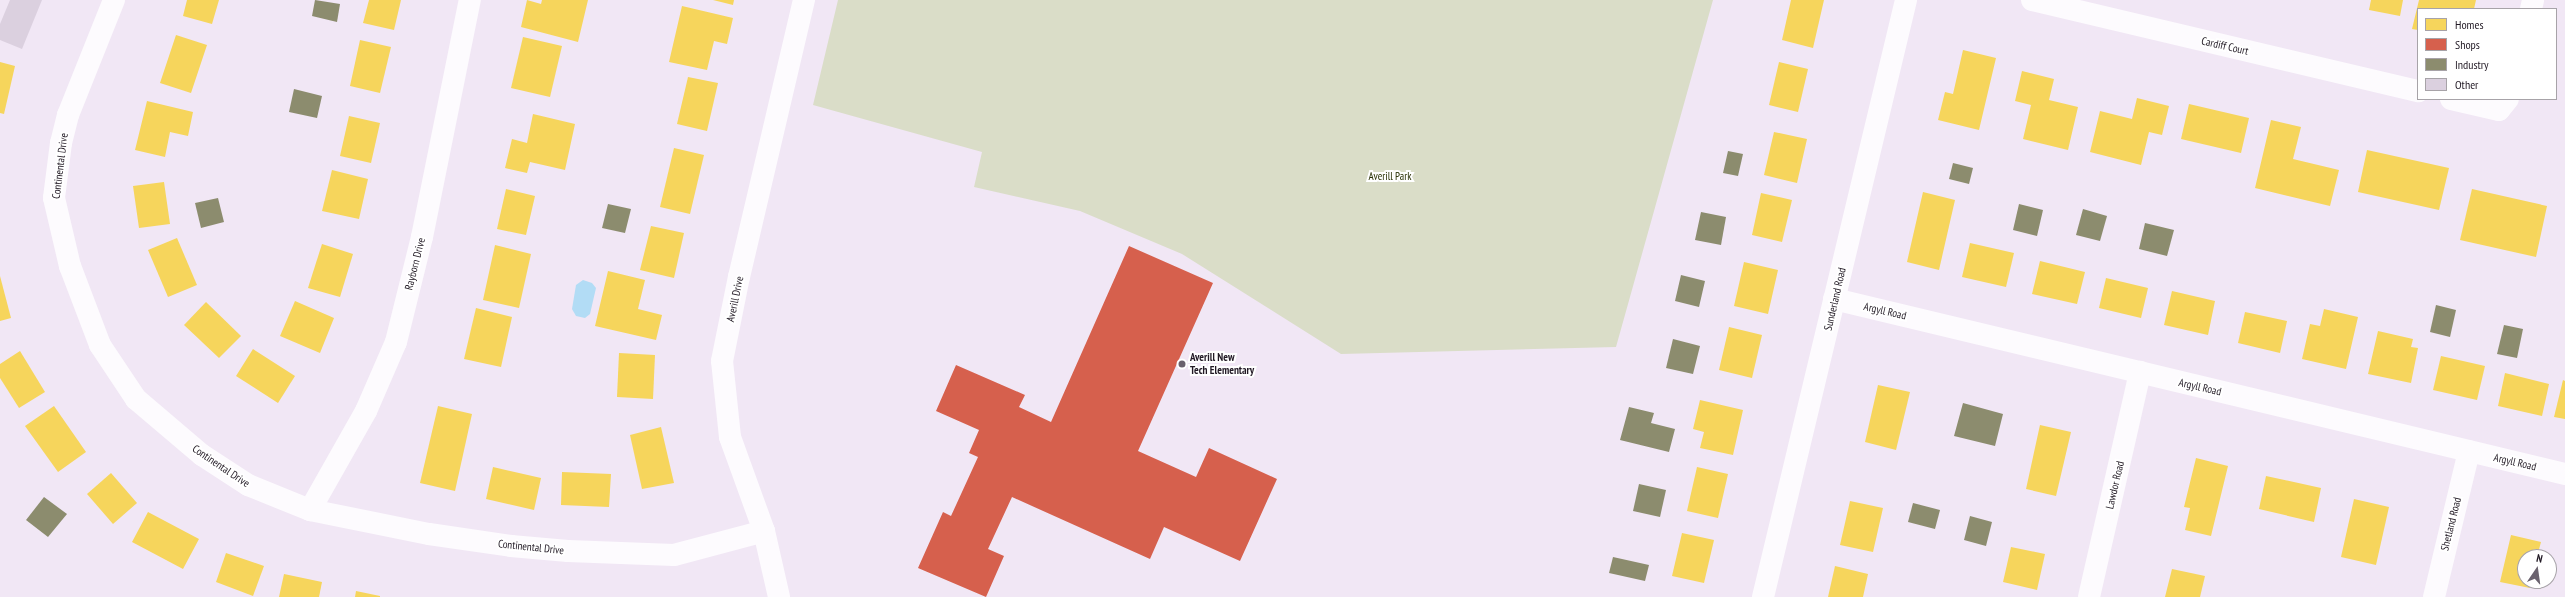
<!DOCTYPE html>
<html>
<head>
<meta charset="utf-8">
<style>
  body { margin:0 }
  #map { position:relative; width:2565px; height:597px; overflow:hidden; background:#f1e7f5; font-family:"PT Sans Narrow",sans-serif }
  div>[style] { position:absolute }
  .green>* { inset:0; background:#daddc8 }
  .water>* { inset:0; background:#b2dcf5 }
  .homes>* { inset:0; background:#f6d55c }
  .shops>* { inset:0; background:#d6604d }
  .industry>* { inset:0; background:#8c8c6e }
  .building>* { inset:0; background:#dbd0df }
  .minor>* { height:22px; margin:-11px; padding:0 11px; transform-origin:11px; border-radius:11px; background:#fdfbfe }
  .dots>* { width:11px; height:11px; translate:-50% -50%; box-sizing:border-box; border:2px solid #fff; border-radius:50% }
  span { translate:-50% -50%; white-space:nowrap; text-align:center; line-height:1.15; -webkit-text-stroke:4px #fff; paint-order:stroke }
  .street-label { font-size:11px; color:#221a25 }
  .park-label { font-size:11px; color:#293004 }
  .poi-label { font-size:11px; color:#221a25; font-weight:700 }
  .left { translate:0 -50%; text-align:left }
  .legend { position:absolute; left:2417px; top:8px; width:140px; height:92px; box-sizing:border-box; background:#fff; border:1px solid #a7a3a8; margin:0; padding:5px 7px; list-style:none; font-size:12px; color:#221a25 }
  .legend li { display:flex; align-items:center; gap:8px; height:20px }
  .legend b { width:20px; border:1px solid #a7a3a8 }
  .north { position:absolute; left:2517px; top:549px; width:40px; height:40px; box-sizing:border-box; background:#fff; border:1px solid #a7a3a8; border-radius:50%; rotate:13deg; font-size:11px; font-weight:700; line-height:16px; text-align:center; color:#221a25 }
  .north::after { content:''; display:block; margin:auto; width:14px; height:18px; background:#6a626e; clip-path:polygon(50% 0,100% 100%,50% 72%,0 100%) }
</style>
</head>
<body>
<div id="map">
  <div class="green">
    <i style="clip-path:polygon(838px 0,1713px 0,1616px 347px,1341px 354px,1182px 254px,1080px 211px,974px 187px,982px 152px,813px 105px)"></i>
  </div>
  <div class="water">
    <i style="clip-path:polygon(583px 280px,592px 283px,596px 288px,590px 314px,585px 318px,576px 316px,572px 309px,576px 285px)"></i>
  </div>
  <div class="homes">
    <i style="clip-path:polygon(187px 0,219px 0,212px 24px,183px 16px)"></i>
    <i style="clip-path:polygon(369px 0,401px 0,394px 30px,363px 23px)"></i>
    <i style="clip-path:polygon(527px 0,541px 4px,542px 0,588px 0,578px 42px,521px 27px)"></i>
    <i style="clip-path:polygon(713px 0,734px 0,733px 5px)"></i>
    <i style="clip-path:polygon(1791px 0,1824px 0,1813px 48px,1782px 40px)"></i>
    <i style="clip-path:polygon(2371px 0,2403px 0,2400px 16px,2369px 10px)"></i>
    <i style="clip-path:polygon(2419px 0,2476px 0,2474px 9px,2418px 9px,2418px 30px,2412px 29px)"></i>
    <i style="clip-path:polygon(682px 6px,733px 18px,727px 44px,714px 41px,707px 70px,669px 62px)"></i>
    <i style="clip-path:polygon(176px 35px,207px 45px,191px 93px,160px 83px)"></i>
    <i style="clip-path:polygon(523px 37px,562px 46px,550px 97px,511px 88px)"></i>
    <i style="clip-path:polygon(360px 40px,391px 47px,380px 93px,350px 86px)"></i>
    <i style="clip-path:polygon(1963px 50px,1996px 58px,1979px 130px,1938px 120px,1945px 92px,1953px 94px)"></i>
    <i style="clip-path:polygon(0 62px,15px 66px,4px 114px,0 113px)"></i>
    <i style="clip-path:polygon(1779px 62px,1808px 69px,1798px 112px,1769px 105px)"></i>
    <i style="clip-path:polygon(2022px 71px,2054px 79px,2049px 100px,2078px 107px,2068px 150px,2023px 139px,2031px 105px,2015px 101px)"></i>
    <i style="clip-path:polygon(688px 77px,718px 83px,707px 131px,677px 124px)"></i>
    <i style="clip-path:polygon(2137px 98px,2169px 106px,2162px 135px,2149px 132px,2141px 165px,2090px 152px,2100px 111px,2132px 119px)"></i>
    <i style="clip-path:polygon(147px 101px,193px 112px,188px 136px,170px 132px,165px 157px,135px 150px)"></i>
    <i style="clip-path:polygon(2189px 104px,2249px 118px,2241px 153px,2181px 139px)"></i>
    <i style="clip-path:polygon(533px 114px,575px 124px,565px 170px,530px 162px,527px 173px,505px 168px,512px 139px,527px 143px)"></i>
    <i style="clip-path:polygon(349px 116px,380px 123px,371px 163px,340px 156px)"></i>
    <i style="clip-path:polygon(2271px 120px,2301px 127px,2293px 159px,2339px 170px,2330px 206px,2255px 188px)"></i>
    <i style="clip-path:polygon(1774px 132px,1807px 139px,1797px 183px,1764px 175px)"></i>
    <i style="clip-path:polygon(674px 148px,704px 155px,690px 214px,660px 207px)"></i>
    <i style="clip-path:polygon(2367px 150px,2449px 168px,2439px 210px,2358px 192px)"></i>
    <i style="clip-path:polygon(332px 170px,368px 179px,359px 219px,322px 211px)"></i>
    <i style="clip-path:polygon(164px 182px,170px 224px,139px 228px,133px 186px)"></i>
    <i style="clip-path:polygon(506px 189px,535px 196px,526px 235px,497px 229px)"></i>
    <i style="clip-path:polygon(2472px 189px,2547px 206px,2536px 257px,2460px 240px)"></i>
    <i style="clip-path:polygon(1923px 192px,1955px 200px,1939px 270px,1907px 262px)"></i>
    <i style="clip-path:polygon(1761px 193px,1792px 200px,1782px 242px,1752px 235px)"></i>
    <i style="clip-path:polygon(651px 226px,684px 233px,674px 278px,640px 270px)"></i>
    <i style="clip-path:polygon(177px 238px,197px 285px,168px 297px,148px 250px)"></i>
    <i style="clip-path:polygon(1970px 243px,2014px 253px,2006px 287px,1962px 277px)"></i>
    <i style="clip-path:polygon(322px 244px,353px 254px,340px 297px,308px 288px)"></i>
    <i style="clip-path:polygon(495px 245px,531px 254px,519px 308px,483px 300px)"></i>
    <i style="clip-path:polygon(2040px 261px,2085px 272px,2077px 304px,2032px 294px)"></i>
    <i style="clip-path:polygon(1744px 262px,1778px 270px,1768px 314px,1734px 306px)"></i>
    <i style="clip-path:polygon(608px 271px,645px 280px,638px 309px,662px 315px,656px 340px,595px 326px)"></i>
    <i style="clip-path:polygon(0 276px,11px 318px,0 321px)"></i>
    <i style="clip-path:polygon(2106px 278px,2148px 288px,2141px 318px,2099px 308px)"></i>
    <i style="clip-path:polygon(2172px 291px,2215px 301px,2208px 335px,2164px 325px)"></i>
    <i style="clip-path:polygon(295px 301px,334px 318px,320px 353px,280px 336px)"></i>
    <i style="clip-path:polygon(206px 302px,241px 336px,219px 358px,184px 325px)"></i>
    <i style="clip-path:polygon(476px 308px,512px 317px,501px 367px,464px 359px)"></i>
    <i style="clip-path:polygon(2324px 309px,2358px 317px,2346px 369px,2302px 359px,2310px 324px,2320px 326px)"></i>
    <i style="clip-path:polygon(2245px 312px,2287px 321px,2280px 353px,2238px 343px)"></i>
    <i style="clip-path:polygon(1729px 327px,1762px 335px,1752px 378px,1719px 370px)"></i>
    <i style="clip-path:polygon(2378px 331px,2413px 339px,2411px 347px,2418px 348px,2411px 383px,2368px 374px)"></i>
    <i style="clip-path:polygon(253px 349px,295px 376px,278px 403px,236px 376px)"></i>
    <i style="clip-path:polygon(20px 351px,45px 392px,19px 408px,0 378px,0 364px)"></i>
    <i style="clip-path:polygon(619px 353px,655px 355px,653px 399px,617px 397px)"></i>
    <i style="clip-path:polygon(2441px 356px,2485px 366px,2477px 400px,2433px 390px)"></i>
    <i style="clip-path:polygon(2505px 373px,2549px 384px,2542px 416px,2498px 406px)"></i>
    <i style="clip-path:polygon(2563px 380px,2565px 381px,2565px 419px,2554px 417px)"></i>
    <i style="clip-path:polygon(1878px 385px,1910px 392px,1896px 450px,1865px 442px)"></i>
    <i style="clip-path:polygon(1700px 400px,1743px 410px,1733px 455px,1700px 448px,1704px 432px,1693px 429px)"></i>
    <i style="clip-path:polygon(54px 406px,86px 452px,58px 472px,25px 426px)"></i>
    <i style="clip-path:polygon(438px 406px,472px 414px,455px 491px,420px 483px)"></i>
    <i style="clip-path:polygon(2040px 425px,2071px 432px,2056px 496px,2026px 489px)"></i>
    <i style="clip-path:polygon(661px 427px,674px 483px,642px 489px,630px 435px)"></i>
    <i style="clip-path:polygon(2196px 458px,2228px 466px,2211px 536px,2185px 530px,2190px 508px,2184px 507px)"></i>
    <i style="clip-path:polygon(493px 467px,541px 478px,534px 510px,486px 499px)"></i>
    <i style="clip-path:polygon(1697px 467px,1728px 474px,1718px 518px,1687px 511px)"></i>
    <i style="clip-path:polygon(562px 472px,611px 474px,609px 507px,561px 505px)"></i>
    <i style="clip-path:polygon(111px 473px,137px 503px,113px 524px,87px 494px)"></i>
    <i style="clip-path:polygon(2266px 476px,2321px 488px,2314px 522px,2259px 509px)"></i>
    <i style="clip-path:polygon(2354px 499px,2389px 507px,2376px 565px,2341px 557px)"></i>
    <i style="clip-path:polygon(1850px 501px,1883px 508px,1873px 552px,1840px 545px)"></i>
    <i style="clip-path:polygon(148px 512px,199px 539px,183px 569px,132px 542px)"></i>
    <i style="clip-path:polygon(1682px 533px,1714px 540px,1704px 583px,1672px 576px)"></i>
    <i style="clip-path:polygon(2511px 535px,2541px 542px,2537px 557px,2525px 557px,2525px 581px,2532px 581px,2530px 588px,2500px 582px)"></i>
    <i style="clip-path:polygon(2011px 547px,2045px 554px,2037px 590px,2003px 582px)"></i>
    <i style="clip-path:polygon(226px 553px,264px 566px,253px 596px,216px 582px)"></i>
    <i style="clip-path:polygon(1835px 566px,1868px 574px,1863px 597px,1828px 597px)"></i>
    <i style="clip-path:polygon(2172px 569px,2205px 576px,2200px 597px,2165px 597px)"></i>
    <i style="clip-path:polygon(284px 574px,322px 582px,319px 597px,279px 597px)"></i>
    <i style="clip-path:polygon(356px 591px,380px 596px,380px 597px,355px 597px)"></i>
  </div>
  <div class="shops">
    <i style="clip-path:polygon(1129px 246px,1213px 283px,1138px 451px,1196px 477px,1209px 448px,1277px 479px,1240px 561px,1164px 527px,1150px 559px,1012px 497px,988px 549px,1004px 556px,986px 597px,918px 568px,943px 512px,951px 516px,978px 457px,969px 453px,979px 430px,936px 411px,956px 365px,1025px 395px,1019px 407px,1051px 422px)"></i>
  </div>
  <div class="industry">
    <i style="clip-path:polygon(315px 0,340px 4px,337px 22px,312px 16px)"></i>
    <i style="clip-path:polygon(294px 89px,322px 96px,317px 118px,289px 112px)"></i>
    <i style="clip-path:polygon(1728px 151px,1743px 154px,1738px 176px,1723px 173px)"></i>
    <i style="clip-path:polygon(1953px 163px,1973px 168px,1969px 184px,1949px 179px)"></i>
    <i style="clip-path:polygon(218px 198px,224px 222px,201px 228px,195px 203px)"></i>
    <i style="clip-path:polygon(608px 204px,631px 209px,625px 233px,602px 228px)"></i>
    <i style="clip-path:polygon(2019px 204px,2043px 210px,2037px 236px,2013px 230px)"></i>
    <i style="clip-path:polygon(2083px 209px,2107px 216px,2100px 241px,2076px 235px)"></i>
    <i style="clip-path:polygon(1701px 212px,1726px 217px,1721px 245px,1695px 240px)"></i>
    <i style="clip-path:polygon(2145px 223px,2174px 230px,2167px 256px,2139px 249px)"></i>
    <i style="clip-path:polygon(1681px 275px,1705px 281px,1699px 307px,1675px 301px)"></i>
    <i style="clip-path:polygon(2436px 305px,2456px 310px,2450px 337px,2430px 332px)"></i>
    <i style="clip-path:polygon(2504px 325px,2523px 329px,2517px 358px,2497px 354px)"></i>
    <i style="clip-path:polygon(1673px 339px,1700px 346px,1693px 374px,1666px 368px)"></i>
    <i style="clip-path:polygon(1963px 403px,2003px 414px,1995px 446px,1954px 436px)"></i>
    <i style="clip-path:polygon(1629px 407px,1654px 413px,1651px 423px,1675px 429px,1669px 452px,1620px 440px)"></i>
    <i style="clip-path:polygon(1639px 484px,1666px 490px,1660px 517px,1633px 511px)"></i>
    <i style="clip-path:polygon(44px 497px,67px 514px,48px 537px,26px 520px)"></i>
    <i style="clip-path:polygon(1913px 503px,1940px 510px,1935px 529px,1908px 522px)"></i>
    <i style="clip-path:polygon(1970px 516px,1992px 522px,1986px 546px,1964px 540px)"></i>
    <i style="clip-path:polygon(1613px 557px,1649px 565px,1645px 581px,1609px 573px)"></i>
  </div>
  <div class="building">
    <i style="clip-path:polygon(10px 0,42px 0,22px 49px,0 40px,0 24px)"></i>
  </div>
  <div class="minor">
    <i style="left:114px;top:0;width:124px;rotate:111.8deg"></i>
    <i style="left:68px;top:115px;width:29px;rotate:104deg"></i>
    <i style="left:61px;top:143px;width:55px;rotate:97.3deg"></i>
    <i style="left:54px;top:198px;width:70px;rotate:76.8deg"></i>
    <i style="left:70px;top:266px;width:85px;rotate:69.2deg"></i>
    <i style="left:100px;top:345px;width:65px;rotate:56.3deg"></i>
    <i style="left:136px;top:399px;width:87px;rotate:40.3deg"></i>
    <i style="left:202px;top:455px;width:55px;rotate:33.1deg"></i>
    <i style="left:248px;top:485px;width:67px;rotate:22deg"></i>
    <i style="left:310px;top:510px;width:121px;rotate:11.4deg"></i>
    <i style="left:429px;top:534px;width:83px;rotate:8.3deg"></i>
    <i style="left:511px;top:546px;width:57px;rotate:5deg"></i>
    <i style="left:568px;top:551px;width:106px;rotate:2.2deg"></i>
    <i style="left:674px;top:555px;width:93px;rotate:-14.9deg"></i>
    <i style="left:2032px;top:0;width:397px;rotate:13.3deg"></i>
    <i style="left:2531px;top:9px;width:9px;rotate:-77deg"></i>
    <i style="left:2451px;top:99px;width:49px;rotate:12.9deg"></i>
    <i style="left:2499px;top:110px;width:14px;rotate:-51deg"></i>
    <i style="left:1834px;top:299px;width:752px;rotate:13.46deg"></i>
    <i style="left:310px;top:510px;width:114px;rotate:-60.5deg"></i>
    <i style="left:366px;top:411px;width:75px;rotate:-66.5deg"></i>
    <i style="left:396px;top:342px;width:108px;rotate:-76.1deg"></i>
    <i style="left:422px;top:237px;width:242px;rotate:-78.6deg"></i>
    <i style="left:779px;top:597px;width:68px;rotate:-102.8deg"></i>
    <i style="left:764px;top:531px;width:100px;rotate:-109.9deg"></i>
    <i style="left:730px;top:437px;width:76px;rotate:-96deg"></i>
    <i style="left:722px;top:361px;width:86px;rotate:-78.6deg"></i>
    <i style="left:739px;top:277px;width:285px;rotate:-76.8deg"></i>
    <i style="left:1763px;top:597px;width:614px;rotate:-76.53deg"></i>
    <i style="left:2089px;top:597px;width:231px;rotate:-77.2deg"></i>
    <i style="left:2434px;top:597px;width:150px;rotate:-76.5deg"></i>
  </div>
  <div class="dots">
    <i style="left:1182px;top:364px;background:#6a626e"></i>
  </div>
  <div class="street-label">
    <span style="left:2225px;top:46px;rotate:13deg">Cardiff Court</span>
    <span style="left:60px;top:166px;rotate:-83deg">Continental Drive</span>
    <span style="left:415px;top:264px;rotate:-76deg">Rayborn Drive</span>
    <span style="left:735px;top:299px;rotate:-78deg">Averill Drive</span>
    <span style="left:1835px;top:299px;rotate:-77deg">Sunderland Road</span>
    <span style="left:1885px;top:311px;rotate:13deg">Argyll Road</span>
    <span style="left:2200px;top:387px;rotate:13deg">Argyll Road</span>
    <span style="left:2515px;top:462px;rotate:13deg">Argyll Road</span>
    <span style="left:221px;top:466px;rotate:34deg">Continental Drive</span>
    <span style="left:2115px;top:485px;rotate:-77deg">Lawdor Road</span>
    <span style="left:2451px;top:524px;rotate:-76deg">Shetland Road</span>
    <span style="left:531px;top:547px;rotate:6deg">Continental Drive</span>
  </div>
  <div class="park-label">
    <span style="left:1390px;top:176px">Averill Park</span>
  </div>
  <div class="poi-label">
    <span class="left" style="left:1190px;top:364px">Averill New<br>Tech Elementary</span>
  </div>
  <ul class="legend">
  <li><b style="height:11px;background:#f6d55c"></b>Homes</li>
  <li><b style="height:11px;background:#d6604d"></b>Shops</li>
  <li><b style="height:11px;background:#8c8c6e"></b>Industry</li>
  <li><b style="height:11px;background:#dbd0df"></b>Other</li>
  </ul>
  <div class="north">N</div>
</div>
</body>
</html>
